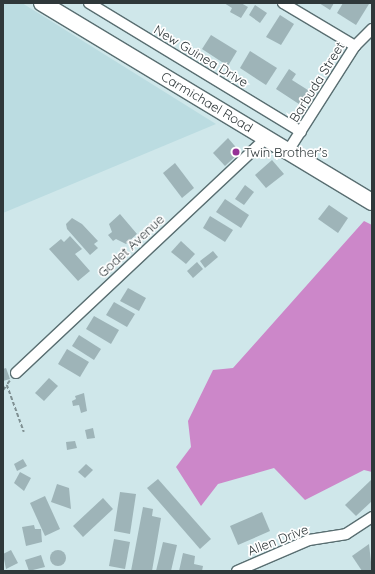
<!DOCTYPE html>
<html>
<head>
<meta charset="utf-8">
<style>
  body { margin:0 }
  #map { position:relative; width:375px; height:574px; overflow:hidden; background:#cfe7ea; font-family:Quicksand,sans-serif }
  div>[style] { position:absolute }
  .built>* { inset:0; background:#bbdce1 }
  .forest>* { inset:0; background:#cc87c9 }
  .building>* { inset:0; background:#9eb4b8 }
  .round { border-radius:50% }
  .path>* { height:1.5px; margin-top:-0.75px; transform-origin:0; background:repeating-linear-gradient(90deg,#809193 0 4px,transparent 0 6px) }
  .roads { filter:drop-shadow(1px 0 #596e71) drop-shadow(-1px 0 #596e71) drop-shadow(0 1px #596e71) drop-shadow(0 -1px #596e71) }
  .street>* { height:10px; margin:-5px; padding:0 5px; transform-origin:5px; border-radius:5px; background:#fff }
  .primary>* { height:16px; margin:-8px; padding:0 8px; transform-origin:8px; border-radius:8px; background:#fff }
  .dots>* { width:11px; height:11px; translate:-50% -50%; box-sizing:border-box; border:2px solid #fff; border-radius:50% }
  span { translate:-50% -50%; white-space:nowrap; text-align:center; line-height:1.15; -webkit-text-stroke:3.5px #fff; paint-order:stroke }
  .street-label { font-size:13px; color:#2f383a }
  .poi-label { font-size:13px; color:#2f383a }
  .left { translate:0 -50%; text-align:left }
  .frame { position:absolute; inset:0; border:4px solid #2f383a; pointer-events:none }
</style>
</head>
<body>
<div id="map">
  <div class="built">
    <i style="clip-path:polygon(3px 3px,22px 3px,216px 124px,3px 213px)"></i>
  </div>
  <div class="forest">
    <i style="clip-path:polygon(364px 221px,372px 225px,372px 472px,364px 470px,305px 500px,274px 468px,218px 484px,201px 506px,176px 467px,191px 447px,188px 421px,213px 370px,233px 368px)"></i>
  </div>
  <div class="building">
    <i style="clip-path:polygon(224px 3px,241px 3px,248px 7px,241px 18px,230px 12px,232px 8px)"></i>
    <i style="clip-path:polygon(319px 3px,334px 3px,330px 10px)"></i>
    <i style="clip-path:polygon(343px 3px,367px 3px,369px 4px,356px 25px,337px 13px)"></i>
    <i style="clip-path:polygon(255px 5px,267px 13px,260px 23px,249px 15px)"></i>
    <i style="clip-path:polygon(280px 15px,294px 24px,281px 45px,266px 37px)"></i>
    <i style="clip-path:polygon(211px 35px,237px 51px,228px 66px,202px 49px)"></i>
    <i style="clip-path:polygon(250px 51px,277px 68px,266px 85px,240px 68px)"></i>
    <i style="clip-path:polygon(289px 69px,296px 74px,292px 80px,311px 92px,302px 106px,276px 89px)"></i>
    <i style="clip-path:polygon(228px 138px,240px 152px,225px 166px,213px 153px)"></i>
    <i style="clip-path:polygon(272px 160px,284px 174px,266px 188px,255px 175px)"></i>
    <i style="clip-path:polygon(175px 163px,194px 188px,182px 198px,163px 173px)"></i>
    <i style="clip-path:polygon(245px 185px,254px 192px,244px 205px,235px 199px)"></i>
    <i style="clip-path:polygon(225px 199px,249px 215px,241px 228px,216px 212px)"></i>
    <i style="clip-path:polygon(329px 205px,348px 218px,338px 233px,318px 219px)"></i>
    <i style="clip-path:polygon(120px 214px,137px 234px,126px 244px,116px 239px,113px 241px,108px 235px,112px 232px,109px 224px)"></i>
    <i style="clip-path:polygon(210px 216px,233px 230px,225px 242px,203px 228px)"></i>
    <i style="clip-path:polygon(72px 218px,82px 224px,98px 241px,94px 244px,98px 248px,90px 255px,67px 229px,66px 224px)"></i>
    <i style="clip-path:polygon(70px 236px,82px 249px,75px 254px,90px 271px,78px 281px,49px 249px,61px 239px,64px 242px)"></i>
    <i style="clip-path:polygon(181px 241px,195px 254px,186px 264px,171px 252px)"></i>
    <i style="clip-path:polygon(213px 251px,218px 257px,205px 268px,200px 261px)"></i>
    <i style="clip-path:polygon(197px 262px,203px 269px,193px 278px,187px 271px)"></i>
    <i style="clip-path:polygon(128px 288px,146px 298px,139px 311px,120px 301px)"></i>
    <i style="clip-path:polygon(114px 302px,135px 314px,127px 327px,106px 315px)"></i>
    <i style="clip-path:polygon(94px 316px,119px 330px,111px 344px,86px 329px)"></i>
    <i style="clip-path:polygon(79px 335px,101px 349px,94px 360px,72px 346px)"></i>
    <i style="clip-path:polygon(67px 349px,89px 362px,80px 377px,58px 364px)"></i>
    <i style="clip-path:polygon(6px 368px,10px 379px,3px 381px,3px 369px)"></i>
    <i style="clip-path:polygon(49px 378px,58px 386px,44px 401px,35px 393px)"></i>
    <i style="clip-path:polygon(84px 393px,87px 411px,81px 413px,79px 405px,73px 406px,72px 401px,76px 399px,75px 396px)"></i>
    <i style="clip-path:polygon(93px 428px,95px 438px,87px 439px,85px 430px)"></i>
    <i style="clip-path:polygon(75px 441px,77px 448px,67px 450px,66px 442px)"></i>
    <i style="clip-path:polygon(23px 459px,27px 466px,17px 471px,14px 464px)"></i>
    <i style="clip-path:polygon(86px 464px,93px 470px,85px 478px,78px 472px)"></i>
    <i style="clip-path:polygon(20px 472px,31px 478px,24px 491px,14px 483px)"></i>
    <i style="clip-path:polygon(158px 479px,211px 539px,200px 549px,147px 488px)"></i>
    <i style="clip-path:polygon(371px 480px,372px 501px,356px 516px,345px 505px)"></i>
    <i style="clip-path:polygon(57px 484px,69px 488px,71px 509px,51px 502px)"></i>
    <i style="clip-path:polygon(120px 492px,136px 494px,130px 534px,114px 531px)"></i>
    <i style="clip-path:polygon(45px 496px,60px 529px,45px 536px,30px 503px)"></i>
    <i style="clip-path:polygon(103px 498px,113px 509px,83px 537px,73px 526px)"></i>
    <i style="clip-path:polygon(143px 507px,153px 509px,152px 516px,161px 518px,152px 571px,131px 571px)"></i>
    <i style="clip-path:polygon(262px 512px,270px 531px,238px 545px,230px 526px)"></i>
    <i style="clip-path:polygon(34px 525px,35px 529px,41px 529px,42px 542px,26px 546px,22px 527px)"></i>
    <i style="clip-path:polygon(114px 539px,130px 542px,125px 569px,109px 566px)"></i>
    <i style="clip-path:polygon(163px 542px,177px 545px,171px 571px,156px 571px)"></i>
    <i style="clip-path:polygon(369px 544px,372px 571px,362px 571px,352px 556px)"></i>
    <i class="round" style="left:50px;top:550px;width:16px;height:16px"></i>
    <i style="clip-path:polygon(11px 550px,18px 563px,6px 569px,3px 554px)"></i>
    <i style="clip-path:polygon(183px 553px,195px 556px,194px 564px,203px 566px,202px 571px,179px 571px)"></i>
    <i style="clip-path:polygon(41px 555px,45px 567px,29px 571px,25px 560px)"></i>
  </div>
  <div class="path">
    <i style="left:10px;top:381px;width:5px;rotate:127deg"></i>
    <i style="left:7px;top:385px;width:50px;rotate:70.1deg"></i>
    <i style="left:3px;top:390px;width:6px;rotate:-51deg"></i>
  </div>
  <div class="roads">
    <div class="street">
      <i style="left:89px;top:3px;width:248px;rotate:31.3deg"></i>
      <i style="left:283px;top:3px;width:84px;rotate:30.8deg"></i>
      <i style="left:288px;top:151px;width:125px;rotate:-57.5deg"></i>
      <i style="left:355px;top:46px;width:24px;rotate:-45deg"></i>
      <i style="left:16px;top:373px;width:343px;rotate:-43.2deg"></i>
      <i style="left:237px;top:571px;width:78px;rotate:-23.3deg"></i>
      <i style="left:309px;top:540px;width:37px;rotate:-9deg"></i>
      <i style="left:346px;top:534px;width:31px;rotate:-33deg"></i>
    </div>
    <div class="primary">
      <i style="left:42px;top:3px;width:385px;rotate:31.1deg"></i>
    </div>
  </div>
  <div class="dots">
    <i style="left:236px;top:152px;background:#963196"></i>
  </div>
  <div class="street-label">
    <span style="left:201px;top:56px;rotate:31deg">New Guinea Drive</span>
    <span style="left:317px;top:82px;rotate:-58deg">Barbuda Street</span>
    <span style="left:207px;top:102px;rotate:31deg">Carmichael Road</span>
    <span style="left:131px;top:246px;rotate:-43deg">Godet Avenue</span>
    <span style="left:278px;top:540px;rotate:-21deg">Allen Drive</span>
  </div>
  <div class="poi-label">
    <span class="left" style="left:244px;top:152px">Twin Brother's</span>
  </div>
  <div class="frame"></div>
</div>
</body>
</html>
